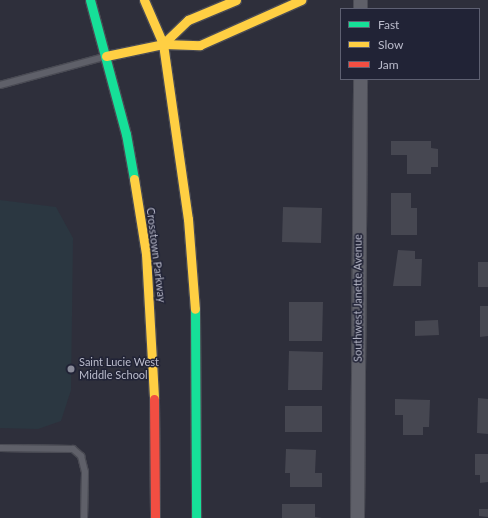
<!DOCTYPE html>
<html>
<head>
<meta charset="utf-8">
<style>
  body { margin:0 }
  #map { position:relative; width:488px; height:518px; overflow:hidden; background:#2e2f3b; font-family:Lato,sans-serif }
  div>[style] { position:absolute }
  .green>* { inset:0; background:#2b3741 }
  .building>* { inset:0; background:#464751 }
  .roads { filter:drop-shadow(1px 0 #4a4b54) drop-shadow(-1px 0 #4a4b54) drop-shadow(0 1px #4a4b54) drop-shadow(0 -1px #4a4b54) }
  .lane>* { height:6px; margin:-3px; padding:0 3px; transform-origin:3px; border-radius:3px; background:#5f6069 }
  .street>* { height:13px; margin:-6.5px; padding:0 6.5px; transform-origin:6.5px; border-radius:6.5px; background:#5f6069 }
  .fast>* { height:9px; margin:-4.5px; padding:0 4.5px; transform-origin:4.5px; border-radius:4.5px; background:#16e098 }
  .slow>* { height:9px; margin:-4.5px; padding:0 4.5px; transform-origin:4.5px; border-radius:4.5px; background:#ffcf43 }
  .jam>* { height:9px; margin:-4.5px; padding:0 4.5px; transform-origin:4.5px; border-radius:4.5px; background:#f24e42 }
  .dots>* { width:11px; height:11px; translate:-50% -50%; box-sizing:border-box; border:2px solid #212336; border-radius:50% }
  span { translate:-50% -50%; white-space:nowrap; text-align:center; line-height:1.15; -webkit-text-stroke:3px #212336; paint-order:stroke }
  .street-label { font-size:11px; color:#babbcb }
  .poi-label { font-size:11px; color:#babbcb }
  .left { translate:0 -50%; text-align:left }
  .legend { position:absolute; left:340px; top:8px; width:140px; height:72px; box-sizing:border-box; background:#212336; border:1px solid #5e6072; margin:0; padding:5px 7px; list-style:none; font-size:12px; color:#babbcb }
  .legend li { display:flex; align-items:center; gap:8px; height:20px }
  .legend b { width:20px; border:1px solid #5e6072 }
</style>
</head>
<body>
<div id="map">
  <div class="green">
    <i style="clip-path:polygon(0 200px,56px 207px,73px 238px,71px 390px,61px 421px,38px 429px,0 428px)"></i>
  </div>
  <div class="building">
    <i style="clip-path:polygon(391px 141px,431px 141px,431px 148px,438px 149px,438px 167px,431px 167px,431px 174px,407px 174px,407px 155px,391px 155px)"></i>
    <i style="clip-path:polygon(391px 193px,411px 193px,411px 208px,417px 208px,417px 235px,391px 235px)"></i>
    <i style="clip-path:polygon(283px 207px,322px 208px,321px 243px,282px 242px)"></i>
    <i style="clip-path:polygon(398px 250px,415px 251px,415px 259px,422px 259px,421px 286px,393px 286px)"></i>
    <i style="clip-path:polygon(478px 262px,488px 262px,488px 287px,478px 287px)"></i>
    <i style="clip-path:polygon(289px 302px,323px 302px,322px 341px,289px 341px)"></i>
    <i style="clip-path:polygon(480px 306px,488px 306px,488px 336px,480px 337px)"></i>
    <i style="clip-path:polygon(438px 320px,439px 335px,415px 336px,415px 321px)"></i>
    <i style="clip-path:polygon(289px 351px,323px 352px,322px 390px,288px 390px)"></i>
    <i style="clip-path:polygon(478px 398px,488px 399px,488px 434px,477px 433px)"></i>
    <i style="clip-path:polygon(395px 399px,430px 400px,429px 427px,423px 427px,423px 435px,403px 435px,403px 415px,395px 415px)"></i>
    <i style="clip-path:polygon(285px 406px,322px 406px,322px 432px,285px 432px)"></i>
    <i style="clip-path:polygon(286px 449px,316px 450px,315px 473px,322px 473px,322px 487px,290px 487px,290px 473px,285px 473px)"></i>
    <i style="clip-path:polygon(475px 454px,488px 454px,488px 482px,480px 483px,480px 475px,475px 475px)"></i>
    <i style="clip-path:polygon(282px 504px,315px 504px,315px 517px,322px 518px,282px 518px)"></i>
    <i style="clip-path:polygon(479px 509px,488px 509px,488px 517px,479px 516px)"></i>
  </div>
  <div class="roads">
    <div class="lane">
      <i style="left:0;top:85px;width:108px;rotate:-15.1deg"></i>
      <i style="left:0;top:448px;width:73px;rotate:0.8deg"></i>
      <i style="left:73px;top:449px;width:11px;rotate:41deg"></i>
      <i style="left:81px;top:456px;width:16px;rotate:76deg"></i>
      <i style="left:85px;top:472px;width:46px;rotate:91.2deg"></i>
    </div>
    <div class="street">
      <i style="left:360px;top:9px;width:9px;rotate:-90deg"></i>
      <i style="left:357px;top:518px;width:439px;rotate:-89.6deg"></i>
    </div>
    <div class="fast">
      <i style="left:90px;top:0;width:139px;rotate:75deg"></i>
      <i style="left:126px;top:134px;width:46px;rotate:79.9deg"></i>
      <i style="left:195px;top:309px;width:209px;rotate:89.7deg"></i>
    </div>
    <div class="slow">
      <i style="left:144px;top:0;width:48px;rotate:66.6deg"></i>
      <i style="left:163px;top:44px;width:177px;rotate:81.9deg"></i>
      <i style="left:188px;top:219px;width:90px;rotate:85.6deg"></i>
      <i style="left:163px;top:44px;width:35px;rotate:-44deg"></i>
      <i style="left:188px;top:20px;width:52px;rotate:-22.6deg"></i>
      <i style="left:106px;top:56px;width:58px;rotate:-11.9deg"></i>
      <i style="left:163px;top:44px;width:37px;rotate:2deg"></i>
      <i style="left:200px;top:45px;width:111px;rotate:-24deg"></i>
      <i style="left:134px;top:179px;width:76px;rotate:80.9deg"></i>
      <i style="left:146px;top:254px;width:145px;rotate:86.8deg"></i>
    </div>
    <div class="jam">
      <i style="left:154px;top:399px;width:119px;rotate:89.5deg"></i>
    </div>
  </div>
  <div class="dots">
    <i style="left:71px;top:369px;background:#898a99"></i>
  </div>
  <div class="street-label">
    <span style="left:156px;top:255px;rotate:83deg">Crosstown Parkway</span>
    <span style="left:358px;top:298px;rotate:-90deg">Southwest Janette Avenue</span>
  </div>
  <div class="poi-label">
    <span class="left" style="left:79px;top:369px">Saint Lucie West<br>Middle School</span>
  </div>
  <ul class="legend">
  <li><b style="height:5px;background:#16e098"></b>Fast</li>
  <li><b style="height:5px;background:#ffcf43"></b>Slow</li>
  <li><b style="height:5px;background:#f24e42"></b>Jam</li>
  </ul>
</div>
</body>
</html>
